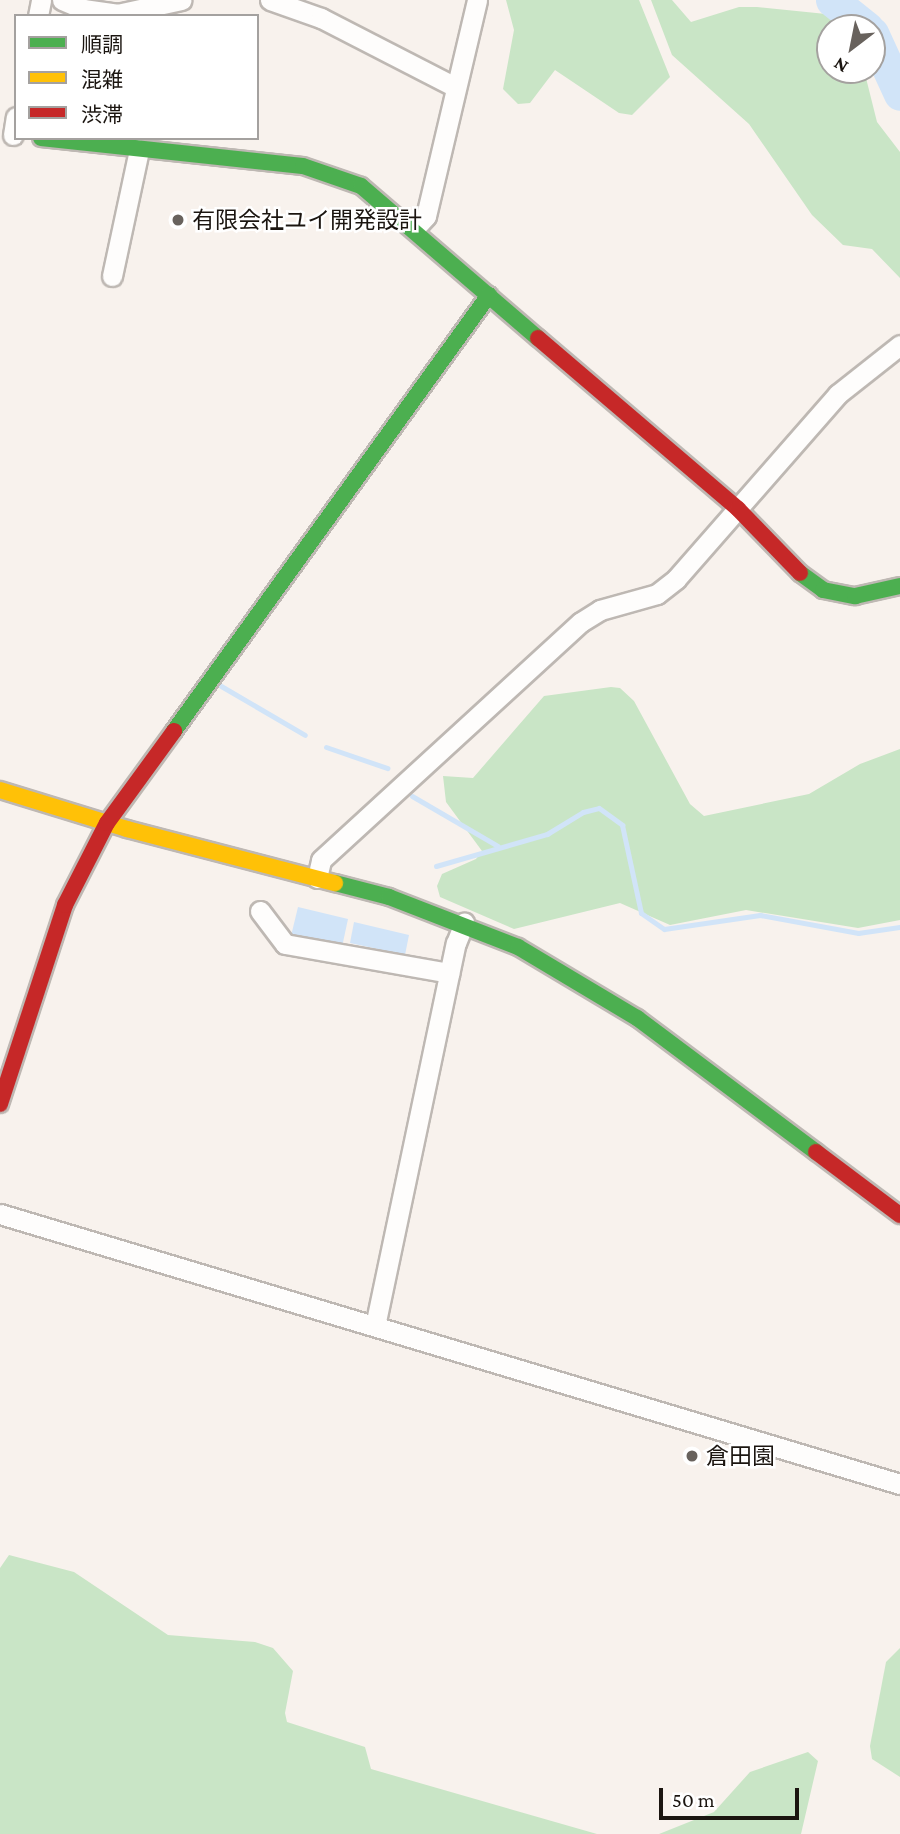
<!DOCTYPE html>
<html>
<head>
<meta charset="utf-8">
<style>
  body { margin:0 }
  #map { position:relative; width:900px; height:1834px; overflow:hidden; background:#f8f2ed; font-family:"Crimson Pro","Noto Sans JP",serif }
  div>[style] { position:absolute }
  .green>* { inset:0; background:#c9e5c6 }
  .water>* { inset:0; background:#d1e4f8 }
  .stream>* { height:5px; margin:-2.5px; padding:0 2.5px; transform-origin:2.5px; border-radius:2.5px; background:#d1e4f8 }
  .river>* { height:33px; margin:-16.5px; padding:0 16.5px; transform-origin:16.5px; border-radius:16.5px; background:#d1e4f8 }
  .roads { filter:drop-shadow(2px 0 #beb8b3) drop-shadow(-2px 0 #beb8b3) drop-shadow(0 2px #beb8b3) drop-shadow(0 -2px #beb8b3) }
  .street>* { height:19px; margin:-9.5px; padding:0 9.5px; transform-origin:9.5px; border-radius:9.5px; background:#fefdfc }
  .fast>* { height:16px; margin:-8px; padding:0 8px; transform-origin:8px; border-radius:8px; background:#4caf50 }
  .slow>* { height:16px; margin:-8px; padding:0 8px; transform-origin:8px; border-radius:8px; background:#ffc107 }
  .jam>* { height:16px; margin:-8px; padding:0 8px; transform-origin:8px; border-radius:8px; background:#c62828 }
  .dots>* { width:19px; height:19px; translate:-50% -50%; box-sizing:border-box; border:4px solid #fff; border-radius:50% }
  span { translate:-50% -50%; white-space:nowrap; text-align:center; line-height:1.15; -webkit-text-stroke:5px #fff; paint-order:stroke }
  .poi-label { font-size:23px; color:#1b1510 }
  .left { translate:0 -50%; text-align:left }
  .legend { position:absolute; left:14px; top:14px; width:245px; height:126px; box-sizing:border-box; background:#fff; border:2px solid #a4a19f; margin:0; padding:9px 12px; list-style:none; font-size:21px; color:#1b1510 }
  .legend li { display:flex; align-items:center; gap:14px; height:35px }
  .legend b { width:35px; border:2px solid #a4a19f }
  .north { position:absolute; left:816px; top:14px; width:70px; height:70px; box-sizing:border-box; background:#fff; border:2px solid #a4a19f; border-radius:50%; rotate:212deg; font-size:19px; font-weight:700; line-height:28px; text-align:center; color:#1b1510 }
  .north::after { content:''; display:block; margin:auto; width:24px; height:32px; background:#68625d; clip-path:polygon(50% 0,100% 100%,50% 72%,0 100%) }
  .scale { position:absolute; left:659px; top:1788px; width:140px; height:32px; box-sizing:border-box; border:4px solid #1b1510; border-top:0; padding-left:9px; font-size:21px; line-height:24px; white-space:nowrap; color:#1b1510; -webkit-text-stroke:5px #fff; paint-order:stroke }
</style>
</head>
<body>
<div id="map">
  <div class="green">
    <i style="clip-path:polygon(506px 0,639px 0,670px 77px,632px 115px,619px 113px,555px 70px,530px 103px,518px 104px,503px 89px,514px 30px)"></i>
    <i style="clip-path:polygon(651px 0,672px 0,691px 22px,739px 7px,757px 7px,826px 14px,851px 28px,830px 28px,830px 70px,864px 70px,877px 122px,900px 152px,900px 278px,872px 249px,843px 245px,812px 215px,749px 124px,672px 55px)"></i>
    <i style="clip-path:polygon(611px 687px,620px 688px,634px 701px,690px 804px,704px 816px,809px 794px,860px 764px,900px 749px,900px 920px,858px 928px,746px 910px,670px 925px,620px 903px,514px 929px,440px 897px,437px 886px,442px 874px,476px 859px,482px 851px,446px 802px,443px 776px,473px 778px,544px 696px)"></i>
    <i style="clip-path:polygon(9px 1555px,74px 1572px,168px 1635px,255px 1642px,273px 1648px,293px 1671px,285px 1713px,287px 1722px,365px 1747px,371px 1769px,597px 1834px,0 1834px,0 1568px)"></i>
    <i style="clip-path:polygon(900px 1648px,900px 1777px,872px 1759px,870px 1746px,886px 1662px)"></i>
    <i style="clip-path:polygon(808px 1752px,818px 1761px,801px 1834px,659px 1834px,714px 1812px,750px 1772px)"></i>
  </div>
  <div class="water">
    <i style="clip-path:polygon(298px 907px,348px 919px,342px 947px,291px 936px)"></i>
    <i style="clip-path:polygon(354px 922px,409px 935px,405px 955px,350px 943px)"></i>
  </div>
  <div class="stream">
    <i style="left:221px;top:686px;width:97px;rotate:30.3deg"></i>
    <i style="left:326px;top:747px;width:65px;rotate:19deg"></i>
    <i style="left:412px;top:796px;width:99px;rotate:30.2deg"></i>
    <i style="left:436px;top:866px;width:116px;rotate:-16.1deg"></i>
    <i style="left:547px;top:834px;width:42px;rotate:-31.4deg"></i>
    <i style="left:583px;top:812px;width:16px;rotate:-14deg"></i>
    <i style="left:599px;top:808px;width:29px;rotate:36deg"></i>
    <i style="left:622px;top:825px;width:90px;rotate:77.8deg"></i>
    <i style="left:641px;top:913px;width:28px;rotate:35deg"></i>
    <i style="left:664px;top:929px;width:97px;rotate:-8.3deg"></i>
    <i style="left:760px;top:915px;width:100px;rotate:10.4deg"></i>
    <i style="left:858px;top:933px;width:42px;rotate:-8.1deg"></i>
  </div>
  <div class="river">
    <i style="left:832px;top:0;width:45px;rotate:38.7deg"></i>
    <i style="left:872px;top:33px;width:67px;rotate:65.3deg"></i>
  </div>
  <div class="roads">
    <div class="street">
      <i style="left:62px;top:0;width:23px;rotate:23deg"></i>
      <i style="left:83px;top:9px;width:34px;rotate:8deg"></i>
      <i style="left:117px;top:14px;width:66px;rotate:-12.2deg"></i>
      <i style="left:270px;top:0;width:54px;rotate:19.4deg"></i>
      <i style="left:321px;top:18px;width:151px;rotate:27.2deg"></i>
      <i style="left:38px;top:16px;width:16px;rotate:-79deg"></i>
      <i style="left:13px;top:135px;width:18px;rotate:-81deg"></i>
      <i style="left:415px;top:228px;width:16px;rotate:-47deg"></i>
      <i style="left:426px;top:216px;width:222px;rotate:-76.7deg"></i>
      <i style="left:112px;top:276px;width:129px;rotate:-77.9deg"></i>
      <i style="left:317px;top:878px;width:18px;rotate:-77deg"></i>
      <i style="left:321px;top:860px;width:352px;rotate:-42.5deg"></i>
      <i style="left:581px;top:622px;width:22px;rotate:-32deg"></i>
      <i style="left:600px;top:610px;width:59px;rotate:-15.7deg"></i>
      <i style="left:657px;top:594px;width:24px;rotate:-38deg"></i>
      <i style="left:676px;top:579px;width:246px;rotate:-48.8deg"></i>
      <i style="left:838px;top:394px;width:79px;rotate:-38.3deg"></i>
      <i style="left:260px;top:911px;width:41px;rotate:52.9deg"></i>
      <i style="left:285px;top:944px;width:167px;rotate:10deg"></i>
      <i style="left:0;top:1214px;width:940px;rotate:16.7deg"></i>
      <i style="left:375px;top:1326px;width:391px;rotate:-78.1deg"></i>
      <i style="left:456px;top:943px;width:22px;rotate:-68deg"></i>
    </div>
    <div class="fast">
      <i style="left:41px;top:138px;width:263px;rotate:6.1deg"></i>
      <i style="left:303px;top:166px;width:61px;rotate:19deg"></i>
      <i style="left:361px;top:186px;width:233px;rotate:40.7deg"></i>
      <i style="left:800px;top:573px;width:29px;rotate:36deg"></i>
      <i style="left:823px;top:590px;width:33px;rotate:11deg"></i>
      <i style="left:855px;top:596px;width:46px;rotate:-12.5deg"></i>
      <i style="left:174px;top:731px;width:538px;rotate:-54.15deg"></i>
      <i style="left:335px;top:883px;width:56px;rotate:14.5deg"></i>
      <i style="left:389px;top:897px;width:138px;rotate:21.2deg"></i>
      <i style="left:518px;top:947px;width:139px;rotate:30.8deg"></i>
      <i style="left:637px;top:1018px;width:224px;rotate:36.8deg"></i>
    </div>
    <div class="slow">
      <i style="left:0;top:790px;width:133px;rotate:17.1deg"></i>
      <i style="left:127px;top:829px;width:215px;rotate:14.6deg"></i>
    </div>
    <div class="jam">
      <i style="left:538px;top:338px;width:263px;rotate:40.5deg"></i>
      <i style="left:738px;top:509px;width:89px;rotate:45.9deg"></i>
      <i style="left:0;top:1104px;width:209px;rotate:-71.9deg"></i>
      <i style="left:65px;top:905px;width:92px;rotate:-62.9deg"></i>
      <i style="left:107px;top:823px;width:114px;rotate:-53.9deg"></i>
      <i style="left:816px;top:1152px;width:105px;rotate:36.9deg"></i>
    </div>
  </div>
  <div class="dots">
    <i style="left:178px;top:220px;background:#68625d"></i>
    <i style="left:692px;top:1456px;background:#68625d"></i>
  </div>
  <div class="poi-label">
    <span class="left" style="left:192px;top:220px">有限会社ユイ開発設計</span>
    <span class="left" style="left:706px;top:1456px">倉田園</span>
  </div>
  <ul class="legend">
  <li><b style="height:9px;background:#4caf50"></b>順調</li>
  <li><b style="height:9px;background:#ffc107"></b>混雑</li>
  <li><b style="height:9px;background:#c62828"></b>渋滞</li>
  </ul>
  <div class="north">N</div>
  <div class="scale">50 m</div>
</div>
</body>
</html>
